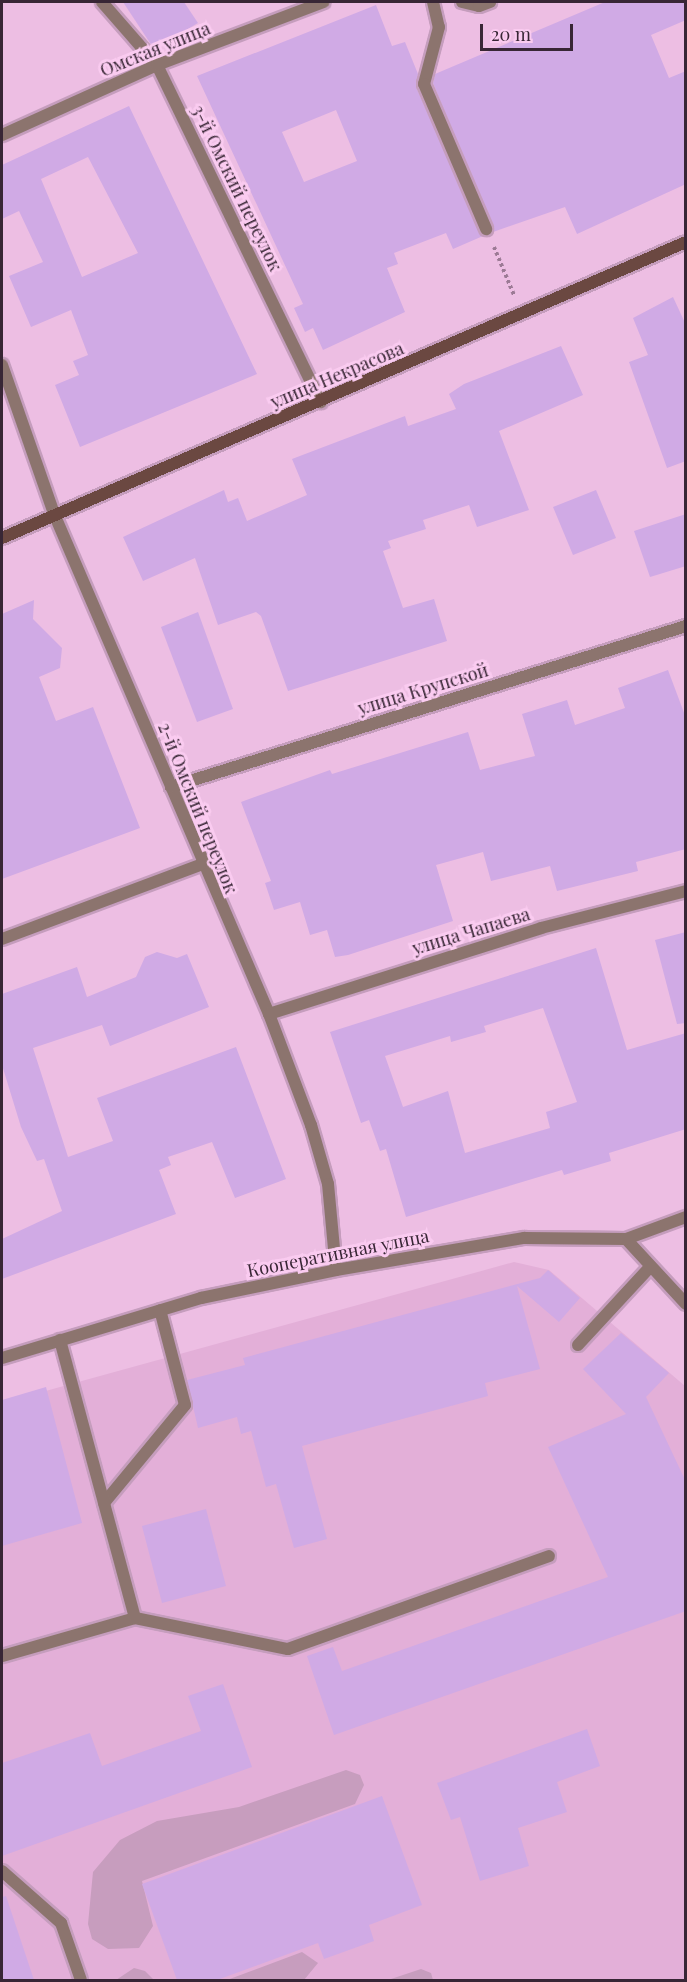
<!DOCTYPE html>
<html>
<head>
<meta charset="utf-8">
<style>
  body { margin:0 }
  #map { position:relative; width:687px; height:1982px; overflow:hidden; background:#edbee3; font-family:"Playfair Display",serif }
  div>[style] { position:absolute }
  .built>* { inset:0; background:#e3afd8 }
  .green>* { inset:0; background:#c79dbe }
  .building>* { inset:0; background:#d0aae5 }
  .path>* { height:4px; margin-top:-2px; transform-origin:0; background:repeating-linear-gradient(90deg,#9c7a95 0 3px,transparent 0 6px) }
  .roads { filter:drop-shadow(2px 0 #c59dbd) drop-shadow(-2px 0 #c59dbd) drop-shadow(0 2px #c59dbd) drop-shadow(0 -2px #c59dbd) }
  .lane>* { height:12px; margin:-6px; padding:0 6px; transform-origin:6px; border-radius:6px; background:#8c746e }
  .street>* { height:12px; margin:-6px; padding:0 6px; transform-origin:6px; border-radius:6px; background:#8c746e }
  .secondary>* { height:12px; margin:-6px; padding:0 6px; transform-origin:6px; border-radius:6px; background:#6b4841 }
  span { translate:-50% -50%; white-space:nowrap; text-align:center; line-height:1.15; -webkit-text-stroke:6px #facbf0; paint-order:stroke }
  .street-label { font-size:18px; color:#382635 }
  .frame { position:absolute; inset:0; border:3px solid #382635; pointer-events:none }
  .scale { position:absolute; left:480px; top:24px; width:93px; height:27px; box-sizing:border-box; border:3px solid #382635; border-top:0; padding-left:8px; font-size:18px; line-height:21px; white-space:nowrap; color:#382635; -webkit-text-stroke:4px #facbf0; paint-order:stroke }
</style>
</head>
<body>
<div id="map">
  <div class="built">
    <i style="clip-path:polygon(514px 1262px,549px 1270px,685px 1386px,685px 1980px,2px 1980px,2px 1403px)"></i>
  </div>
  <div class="green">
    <i style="clip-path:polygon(346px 1770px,360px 1775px,364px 1785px,355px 1804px,142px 1881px,153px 1926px,139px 1948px,108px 1949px,92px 1939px,88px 1924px,93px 1872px,120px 1840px,157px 1821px,239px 1807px)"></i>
    <i style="clip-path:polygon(302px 1952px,318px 1963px,304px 1980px,227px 1980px)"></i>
    <i style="clip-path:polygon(134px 1968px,145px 1971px,154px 1980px,116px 1980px)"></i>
    <i style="clip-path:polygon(421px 1969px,431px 1973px,433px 1980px,388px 1980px)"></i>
  </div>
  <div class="building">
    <i style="clip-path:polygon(123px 2px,184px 2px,198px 23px,154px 49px)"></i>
    <i style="clip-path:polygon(605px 2px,686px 2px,686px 20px,651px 35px,669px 78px,686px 71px,686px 184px,577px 234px,565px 207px,493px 232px,433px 83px,435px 74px)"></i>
    <i style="clip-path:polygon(evenodd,376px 5px,392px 46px,405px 42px,418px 74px,416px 87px,483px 236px,453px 249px,446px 233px,394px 253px,398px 264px,387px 268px,405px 312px,323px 350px,313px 328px,305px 332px,294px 308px,303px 304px,197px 76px,376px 5px,336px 110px,357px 161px,304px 182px,282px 132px,336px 110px)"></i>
    <i style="clip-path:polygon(evenodd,129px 106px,257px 374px,80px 447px,55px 385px,79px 375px,73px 361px,88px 355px,71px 310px,31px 327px,9px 276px,43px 262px,19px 211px,2px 219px,2px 165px,129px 106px,88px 157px,138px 253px,82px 277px,41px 179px,88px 157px)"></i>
    <i style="clip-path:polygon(673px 297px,686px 325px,686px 461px,667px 468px,629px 362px,648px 355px,633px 318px)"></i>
    <i style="clip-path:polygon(561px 346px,583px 395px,499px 431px,529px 510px,477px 527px,469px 505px,423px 520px,426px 529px,388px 541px,391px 548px,383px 551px,403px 608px,434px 599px,447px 641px,288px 691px,261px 616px,256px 612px,218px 625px,195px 558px,143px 581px,123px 537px,224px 490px,228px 502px,238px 498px,247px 521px,307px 495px,292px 459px,405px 416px,408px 426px,456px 409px,449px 394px,464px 384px)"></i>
    <i style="clip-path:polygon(596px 490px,616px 538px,573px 555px,553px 507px)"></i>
    <i style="clip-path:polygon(686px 514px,686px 566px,650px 577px,634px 531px)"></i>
    <i style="clip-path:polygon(34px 600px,33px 619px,62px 648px,60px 668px,39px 677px,56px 721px,93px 707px,140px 828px,2px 879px,2px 614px)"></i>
    <i style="clip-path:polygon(198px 612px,233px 709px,197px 722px,161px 627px)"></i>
    <i style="clip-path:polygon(668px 670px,686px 718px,686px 849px,636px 862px,638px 871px,557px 891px,550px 866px,491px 881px,483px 852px,436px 865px,453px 921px,348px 955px,335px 957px,327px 930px,310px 935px,300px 902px,274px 910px,265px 883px,271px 881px,241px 802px,330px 770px,332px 774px,468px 732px,480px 770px,535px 756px,522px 714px,567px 700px,575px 725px,625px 708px,618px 688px)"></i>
    <i style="clip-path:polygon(686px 932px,686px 1023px,677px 1024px,655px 940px)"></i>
    <i style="clip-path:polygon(evenodd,596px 948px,627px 1050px,686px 1033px,686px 1129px,609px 1153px,611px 1161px,564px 1175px,562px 1170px,406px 1217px,386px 1149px,380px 1151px,369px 1120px,361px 1123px,330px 1032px,596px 948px,543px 1008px,577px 1102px,546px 1112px,550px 1128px,465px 1153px,448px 1091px,403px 1107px,385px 1056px,450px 1036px,451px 1042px,486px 1032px,484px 1026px,543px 1008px)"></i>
    <i style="clip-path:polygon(157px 952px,177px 958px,187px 954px,209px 1007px,110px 1046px,102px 1025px,33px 1048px,68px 1157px,113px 1141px,97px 1098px,236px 1047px,286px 1179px,235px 1198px,212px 1142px,168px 1157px,171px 1165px,159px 1170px,176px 1214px,2px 1279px,2px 1239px,62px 1211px,44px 1159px,37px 1161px,21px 1127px,2px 1065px,2px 994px,77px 967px,87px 997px,136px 977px,145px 957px)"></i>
    <i style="clip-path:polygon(548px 1270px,580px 1298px,559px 1322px,517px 1286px,540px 1369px,485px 1383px,488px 1396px,302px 1446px,327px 1539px,294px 1548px,276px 1484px,266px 1487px,251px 1431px,241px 1434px,237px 1417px,198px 1428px,187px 1380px,245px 1365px,243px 1358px,540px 1278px)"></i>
    <i style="clip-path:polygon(621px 1333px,669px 1373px,646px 1397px,686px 1482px,686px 1611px,334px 1735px,307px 1656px,333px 1647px,342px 1671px,608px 1577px,548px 1447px,626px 1414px,583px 1369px)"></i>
    <i style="clip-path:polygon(46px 1387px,82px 1523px,2px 1546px,2px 1400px)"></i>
    <i style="clip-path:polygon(206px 1509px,226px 1586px,162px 1603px,142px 1526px)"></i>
    <i style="clip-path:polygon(223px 1684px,252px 1767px,2px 1856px,2px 1763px,90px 1733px,102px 1766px,201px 1731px,188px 1696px)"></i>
    <i style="clip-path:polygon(587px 1729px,600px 1766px,557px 1782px,567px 1812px,518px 1828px,529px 1866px,480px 1881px,460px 1817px,451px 1820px,437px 1783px)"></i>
    <i style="clip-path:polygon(382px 1796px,422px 1905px,369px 1925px,374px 1941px,324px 1959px,318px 1943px,217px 1980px,177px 1980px,142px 1884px)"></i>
    <i style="clip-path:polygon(6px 1896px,34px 1980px,2px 1980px,2px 1897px)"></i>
  </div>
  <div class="path">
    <i style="left:494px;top:247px;width:52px;rotate:67.4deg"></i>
  </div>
  <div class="roads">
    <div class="lane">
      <i style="left:578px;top:1345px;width:105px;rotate:-47.3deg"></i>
      <i style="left:104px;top:1503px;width:127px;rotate:-50.4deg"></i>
      <i style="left:185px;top:1405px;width:98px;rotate:-104.7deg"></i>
      <i style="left:135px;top:1618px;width:156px;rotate:11.5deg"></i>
      <i style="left:288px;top:1649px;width:277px;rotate:-19.6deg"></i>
      <i style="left:2px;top:1656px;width:138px;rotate:-15.9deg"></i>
      <i style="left:135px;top:1618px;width:288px;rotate:-105.1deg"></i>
      <i style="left:2px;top:1871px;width:79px;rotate:41.4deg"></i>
      <i style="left:61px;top:1923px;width:60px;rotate:70.7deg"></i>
    </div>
    <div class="street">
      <i style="left:102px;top:2px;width:84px;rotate:48.9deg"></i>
      <i style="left:157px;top:65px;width:375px;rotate:64.1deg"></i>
      <i style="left:433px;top:2px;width:26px;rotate:77deg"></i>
      <i style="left:439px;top:27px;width:59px;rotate:104.7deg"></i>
      <i style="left:424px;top:84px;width:158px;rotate:66.8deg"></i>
      <i style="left:462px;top:2px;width:17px;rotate:13deg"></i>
      <i style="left:479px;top:6px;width:12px;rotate:-20deg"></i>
      <i style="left:2px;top:135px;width:170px;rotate:-24.3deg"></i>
      <i style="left:157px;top:65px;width:178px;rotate:-20.7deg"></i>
      <i style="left:2px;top:365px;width:160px;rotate:70.7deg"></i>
      <i style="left:55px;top:516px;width:542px;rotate:66.75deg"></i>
      <i style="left:269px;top:1014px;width:119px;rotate:69.3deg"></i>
      <i style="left:311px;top:1125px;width:61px;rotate:73.9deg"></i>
      <i style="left:328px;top:1184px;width:86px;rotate:84.7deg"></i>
      <i style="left:171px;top:787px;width:540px;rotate:-17.36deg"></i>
      <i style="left:2px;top:939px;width:211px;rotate:-20.5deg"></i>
      <i style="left:269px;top:1014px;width:285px;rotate:-17.5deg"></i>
      <i style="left:541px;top:928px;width:150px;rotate:-14.3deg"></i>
      <i style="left:626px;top:1239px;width:88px;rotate:47.3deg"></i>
      <i style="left:2px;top:1358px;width:208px;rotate:-16.8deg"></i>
      <i style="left:201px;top:1298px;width:138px;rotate:-11.7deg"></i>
      <i style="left:336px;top:1270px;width:191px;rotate:-9.7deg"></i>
      <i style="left:524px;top:1238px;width:102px;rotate:0.6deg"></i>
      <i style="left:626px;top:1239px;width:64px;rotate:-20.1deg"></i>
    </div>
    <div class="secondary">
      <i style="left:2px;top:538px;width:745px;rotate:-23.4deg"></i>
    </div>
  </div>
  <div class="street-label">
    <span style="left:155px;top:49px;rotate:-22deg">Омская улица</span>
    <span style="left:237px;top:188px;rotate:64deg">3-й Омский переулок</span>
    <span style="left:337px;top:375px;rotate:-23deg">улица Некрасова</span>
    <span style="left:423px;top:689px;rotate:-17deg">улица Крупской</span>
    <span style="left:198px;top:808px;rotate:68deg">2-й Омский переулок</span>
    <span style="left:471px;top:931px;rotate:-17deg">улица Чапаева</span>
    <span style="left:338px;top:1253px;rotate:-11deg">Кооперативная улица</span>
  </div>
  <div class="frame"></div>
  <div class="scale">20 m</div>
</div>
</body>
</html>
